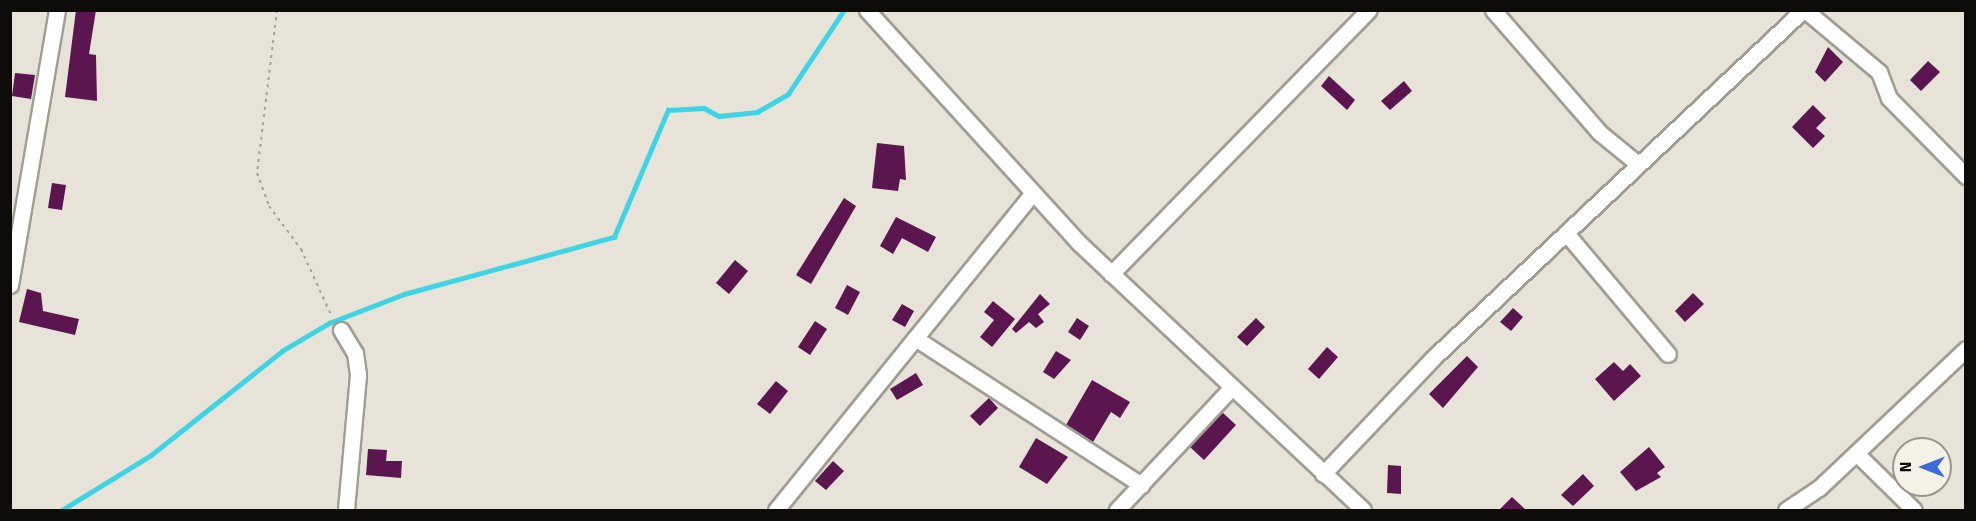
<!DOCTYPE html>
<html>
<head>
<meta charset="utf-8">
<style>
  body { margin:0 }
  #map { position:relative; width:1976px; height:521px; overflow:hidden; background:#e7e3d9; font-family:"Fira Sans",sans-serif }
  div>[style] { position:absolute }
  .stream>* { height:4.5px; margin:-2.25px; padding:0 2.25px; transform-origin:2.25px; border-radius:2.25px; background:#3ed4e3 }
  .building>* { inset:0; background:#5b154f }
  .path>* { height:2px; margin-top:-1px; transform-origin:0; background:repeating-linear-gradient(90deg,#a4a199 0 3px,transparent 0 7.5px) }
  .roads { filter:drop-shadow(2px 0 #a09d92) drop-shadow(-2px 0 #a09d92) drop-shadow(0 2px #a09d92) drop-shadow(0 -2px #a09d92) }
  .minor>* { height:15px; margin:-7.5px; padding:0 7.5px; transform-origin:7.5px; border-radius:7.5px; background:#fff }
  span { translate:-50% -50%; white-space:nowrap; text-align:center; line-height:1.15; -webkit-text-stroke:6px #f4f1e6; paint-order:stroke }
  .frame { position:absolute; inset:0; border:12px solid #0d0c09; pointer-events:none }
  .north { position:absolute; left:1892px; top:437px; width:60px; height:60px; box-sizing:border-box; background:#f4f1e6; border:2px solid #98958e; border-radius:50%; rotate:270deg; font-size:16px; font-weight:700; line-height:24px; text-align:center; color:#0d0c09 }
  .north::after { content:''; display:block; margin:auto; width:21px; height:27px; background:#3c6adb; clip-path:polygon(50% 0,100% 100%,50% 72%,0 100%) }
</style>
</head>
<body>
<div id="map">
  <div class="stream">
    <i style="left:62px;top:510px;width:105px;rotate:-31.7deg"></i>
    <i style="left:151px;top:455px;width:167px;rotate:-38.4deg"></i>
    <i style="left:282px;top:351px;width:55px;rotate:-30.8deg"></i>
    <i style="left:329px;top:323px;width:80px;rotate:-21.1deg"></i>
    <i style="left:404px;top:294px;width:218px;rotate:-15.2deg"></i>
    <i style="left:614px;top:237px;width:138px;rotate:-67deg"></i>
    <i style="left:668px;top:110px;width:36px;rotate:-3deg"></i>
    <i style="left:704px;top:108px;width:17px;rotate:28deg"></i>
    <i style="left:719px;top:116px;width:38px;rotate:-6deg"></i>
    <i style="left:757px;top:112px;width:36px;rotate:-30deg"></i>
    <i style="left:788px;top:94px;width:101px;rotate:-56.3deg"></i>
  </div>
  <div class="building">
    <i style="clip-path:polygon(76px 10px,96px 10px,89px 54px,96px 55px,97px 101px,65px 97px)"></i>
    <i style="clip-path:polygon(1828px 47px,1843px 62px,1825px 82px,1815px 72px)"></i>
    <i style="clip-path:polygon(1928px 61px,1940px 72px,1921px 91px,1910px 80px)"></i>
    <i style="clip-path:polygon(15px 73px,35px 75px,31px 99px,12px 96px)"></i>
    <i style="clip-path:polygon(1329px 76px,1355px 100px,1347px 110px,1321px 86px)"></i>
    <i style="clip-path:polygon(1404px 81px,1412px 91px,1390px 110px,1381px 101px)"></i>
    <i style="clip-path:polygon(1813px 105px,1826px 118px,1816px 128px,1825px 136px,1813px 148px,1792px 127px)"></i>
    <i style="clip-path:polygon(877px 143px,904px 146px,906px 180px,900px 179px,898px 191px,872px 188px)"></i>
    <i style="clip-path:polygon(52px 183px,66px 185px,62px 210px,48px 208px)"></i>
    <i style="clip-path:polygon(844px 198px,856px 206px,811px 284px,796px 275px)"></i>
    <i style="clip-path:polygon(896px 217px,936px 237px,928px 252px,902px 238px,893px 254px,880px 246px)"></i>
    <i style="clip-path:polygon(735px 260px,748px 271px,729px 294px,716px 283px)"></i>
    <i style="clip-path:polygon(847px 285px,860px 292px,848px 315px,835px 308px)"></i>
    <i style="clip-path:polygon(27px 289px,41px 293px,43px 311px,79px 319px,75px 335px,19px 322px)"></i>
    <i style="clip-path:polygon(1693px 293px,1704px 304px,1685px 322px,1675px 311px)"></i>
    <i style="clip-path:polygon(1040px 294px,1050px 304px,1038px 314px,1044px 322px,1036px 328px,1029px 322px,1016px 333px,1012px 329px)"></i>
    <i style="clip-path:polygon(993px 301px,1015px 319px,992px 347px,980px 337px,994px 320px,984px 312px)"></i>
    <i style="clip-path:polygon(902px 304px,914px 311px,905px 327px,892px 320px)"></i>
    <i style="clip-path:polygon(1513px 308px,1523px 317px,1511px 331px,1500px 322px)"></i>
    <i style="clip-path:polygon(1077px 318px,1089px 326px,1080px 340px,1068px 332px)"></i>
    <i style="clip-path:polygon(1256px 318px,1265px 327px,1247px 346px,1237px 337px)"></i>
    <i style="clip-path:polygon(815px 321px,827px 329px,810px 355px,798px 347px)"></i>
    <i style="clip-path:polygon(1327px 347px,1338px 357px,1319px 379px,1308px 369px)"></i>
    <i style="clip-path:polygon(1056px 351px,1071px 360px,1054px 379px,1043px 372px)"></i>
    <i style="clip-path:polygon(1467px 356px,1478px 367px,1443px 408px,1429px 394px)"></i>
    <i style="clip-path:polygon(1614px 362px,1623px 371px,1630px 364px,1641px 376px,1614px 401px,1595px 379px)"></i>
    <i style="clip-path:polygon(916px 373px,923px 385px,897px 400px,890px 389px)"></i>
    <i style="clip-path:polygon(1092px 380px,1130px 402px,1120px 418px,1111px 412px,1093px 442px,1066px 425px)"></i>
    <i style="clip-path:polygon(776px 381px,788px 391px,770px 414px,757px 404px)"></i>
    <i style="clip-path:polygon(989px 398px,998px 408px,980px 426px,970px 416px)"></i>
    <i style="clip-path:polygon(1222px 412px,1236px 425px,1204px 460px,1190px 447px)"></i>
    <i style="clip-path:polygon(1036px 438px,1068px 457px,1047px 484px,1019px 467px)"></i>
    <i style="clip-path:polygon(1649px 447px,1665px 467px,1657px 473px,1661px 477px,1636px 491px,1620px 472px)"></i>
    <i style="clip-path:polygon(368px 449px,387px 450px,386px 461px,402px 461px,401px 478px,366px 475px)"></i>
    <i style="clip-path:polygon(833px 461px,844px 471px,826px 490px,815px 481px)"></i>
    <i style="clip-path:polygon(1388px 465px,1401px 466px,1401px 494px,1387px 493px)"></i>
    <i style="clip-path:polygon(1583px 474px,1594px 486px,1573px 506px,1561px 495px)"></i>
    <i style="clip-path:polygon(1512px 497px,1526px 510px,1499px 510px)"></i>
  </div>
  <div class="path">
    <i style="left:277px;top:10px;width:164px;rotate:97deg"></i>
    <i style="left:257px;top:173px;width:35px;rotate:70deg"></i>
    <i style="left:269px;top:206px;width:54px;rotate:53.3deg"></i>
    <i style="left:301px;top:249px;width:75px;rotate:65.5deg"></i>
  </div>
  <div class="roads">
    <div class="minor">
      <i style="left:867px;top:10px;width:314px;rotate:47.7deg"></i>
      <i style="left:1078px;top:242px;width:391px;rotate:43.2deg"></i>
      <i style="left:1493px;top:10px;width:163px;rotate:49deg"></i>
      <i style="left:1600px;top:133px;width:49px;rotate:39.2deg"></i>
      <i style="left:1805px;top:10px;width:97px;rotate:40deg"></i>
      <i style="left:1879px;top:72px;width:28px;rotate:69deg"></i>
      <i style="left:1889px;top:98px;width:110px;rotate:45.4deg"></i>
      <i style="left:1566px;top:233px;width:158px;rotate:49.9deg"></i>
      <i style="left:1111px;top:274px;width:369px;rotate:-45.7deg"></i>
      <i style="left:10px;top:285px;width:279px;rotate:-80.3deg"></i>
      <i style="left:341px;top:330px;width:27px;rotate:59deg"></i>
      <i style="left:355px;top:353px;width:22px;rotate:82deg"></i>
      <i style="left:358px;top:375px;width:136px;rotate:95.1deg"></i>
      <i style="left:915px;top:338px;width:270px;rotate:33deg"></i>
      <i style="left:1856px;top:453px;width:81px;rotate:44.5deg"></i>
      <i style="left:1323px;top:474px;width:160px;rotate:-46.5deg"></i>
      <i style="left:1433px;top:358px;width:508px;rotate:-43.24deg"></i>
      <i style="left:776px;top:510px;width:405px;rotate:-51deg"></i>
      <i style="left:1117px;top:510px;width:168px;rotate:-46.9deg"></i>
      <i style="left:1786px;top:510px;width:40px;rotate:-34deg"></i>
      <i style="left:1819px;top:488px;width:202px;rotate:-43.4deg"></i>
    </div>
  </div>
  <div class="frame"></div>
  <div class="north">N</div>
</div>
</body>
</html>
